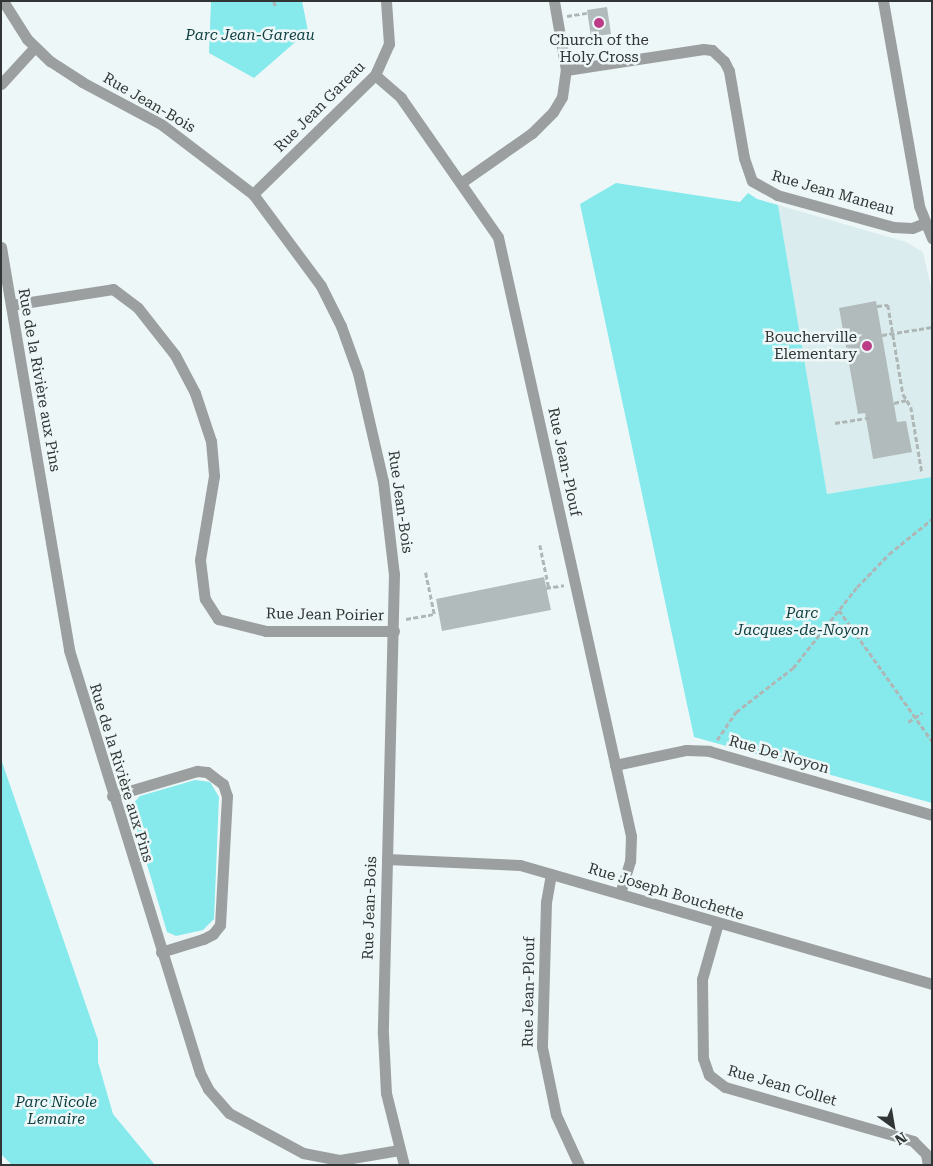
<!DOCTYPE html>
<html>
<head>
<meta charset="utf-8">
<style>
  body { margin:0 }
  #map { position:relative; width:933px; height:1166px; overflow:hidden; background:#eef7f7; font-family:"Roboto Serif",serif }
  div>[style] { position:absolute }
  .built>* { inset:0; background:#daeced }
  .green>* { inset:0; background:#86eaed }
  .building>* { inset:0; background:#b2bbbb }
  .path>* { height:2.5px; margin-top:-1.25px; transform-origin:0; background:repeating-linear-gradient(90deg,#afb6b6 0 5px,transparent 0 7.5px) }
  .street>* { height:11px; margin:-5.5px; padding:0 5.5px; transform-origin:5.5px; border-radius:5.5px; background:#9c9f9f }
  .dots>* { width:14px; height:14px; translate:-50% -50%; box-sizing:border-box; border:2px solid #eef7f7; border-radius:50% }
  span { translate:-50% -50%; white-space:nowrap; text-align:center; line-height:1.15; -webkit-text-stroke:5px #eef7f7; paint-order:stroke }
  .park-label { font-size:15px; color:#0e3e40; font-style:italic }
  .poi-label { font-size:15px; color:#313535 }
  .right { translate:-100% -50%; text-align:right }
  .street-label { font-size:15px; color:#313535 }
  .frame { position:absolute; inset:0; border:2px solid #313535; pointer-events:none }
  .north { position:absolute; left:868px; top:1101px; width:50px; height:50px; -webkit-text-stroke:4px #eef7f7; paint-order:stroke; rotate:148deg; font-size:14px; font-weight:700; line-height:20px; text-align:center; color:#313535 }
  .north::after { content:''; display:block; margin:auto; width:18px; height:22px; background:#313535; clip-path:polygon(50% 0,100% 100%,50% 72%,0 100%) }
</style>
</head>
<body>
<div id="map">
  <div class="built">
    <i style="clip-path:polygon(778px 205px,906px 242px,923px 252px,932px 292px,932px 477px,827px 494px)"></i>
  </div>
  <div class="green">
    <i style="clip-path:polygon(211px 1px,302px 1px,308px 31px,254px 78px,209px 53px)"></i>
    <i style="clip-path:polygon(616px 183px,740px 202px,748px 193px,757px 199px,778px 205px,827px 494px,932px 477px,932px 803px,694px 737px,580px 204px)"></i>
    <i style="clip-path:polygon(1px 759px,98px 1040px,98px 1062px,113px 1114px,155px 1165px,12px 1165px,1px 1154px)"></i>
    <i style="clip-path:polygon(195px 780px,210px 782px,219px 797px,214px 919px,203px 930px,176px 936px,167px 932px,130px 807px,140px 796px)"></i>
  </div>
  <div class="building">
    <i style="clip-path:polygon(607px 7px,611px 34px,591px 37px,587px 10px)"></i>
    <i style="clip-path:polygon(876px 301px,897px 422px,906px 421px,912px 452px,873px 459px,865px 413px,858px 414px,839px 308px)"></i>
    <i style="clip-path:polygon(544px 577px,551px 610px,442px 631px,436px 599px)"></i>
  </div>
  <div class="path">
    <i style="left:274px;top:1px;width:7px;rotate:74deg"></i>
    <i style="left:567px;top:16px;width:20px;rotate:-9deg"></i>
    <i style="left:877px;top:306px;width:11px;rotate:-5deg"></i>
    <i style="left:888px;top:305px;width:90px;rotate:80.4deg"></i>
    <i style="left:903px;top:394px;width:15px;rotate:58deg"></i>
    <i style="left:911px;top:407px;width:67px;rotate:80.5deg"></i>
    <i style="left:882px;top:335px;width:51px;rotate:-9.1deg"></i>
    <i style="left:894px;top:403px;width:13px;rotate:-13deg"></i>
    <i style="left:835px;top:423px;width:36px;rotate:-9deg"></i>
    <i style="left:540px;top:545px;width:44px;rotate:78.2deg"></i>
    <i style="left:546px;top:588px;width:18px;rotate:-9deg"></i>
    <i style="left:839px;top:610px;width:161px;rotate:54.6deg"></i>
    <i style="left:406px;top:619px;width:28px;rotate:-10deg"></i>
    <i style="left:434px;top:614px;width:44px;rotate:-101.8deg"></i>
    <i style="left:908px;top:722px;width:17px;rotate:-33deg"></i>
    <i style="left:717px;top:740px;width:34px;rotate:-56deg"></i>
    <i style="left:736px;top:712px;width:72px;rotate:-37.7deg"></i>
    <i style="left:793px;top:668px;width:103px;rotate:-51.7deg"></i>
    <i style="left:857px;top:587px;width:46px;rotate:-45.9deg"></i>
    <i style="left:889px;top:554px;width:55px;rotate:-39.1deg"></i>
  </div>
  <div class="street">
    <i style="left:3px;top:1px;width:45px;rotate:57.7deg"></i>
    <i style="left:27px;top:39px;width:32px;rotate:44deg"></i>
    <i style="left:50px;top:61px;width:38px;rotate:33deg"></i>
    <i style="left:82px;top:82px;width:89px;rotate:28deg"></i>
    <i style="left:161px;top:124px;width:116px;rotate:37.3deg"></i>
    <i style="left:253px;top:194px;width:114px;rotate:53.5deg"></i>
    <i style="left:321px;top:286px;width:45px;rotate:63.4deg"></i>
    <i style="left:341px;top:326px;width:50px;rotate:70.1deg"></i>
    <i style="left:358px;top:373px;width:111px;rotate:77deg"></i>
    <i style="left:383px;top:481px;width:94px;rotate:83.3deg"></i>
    <i style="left:394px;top:574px;width:460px;rotate:91.4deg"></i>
    <i style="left:383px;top:1034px;width:59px;rotate:87.1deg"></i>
    <i style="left:386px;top:1093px;width:74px;rotate:76deg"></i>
    <i style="left:883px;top:1px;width:208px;rotate:80deg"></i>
    <i style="left:919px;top:206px;width:35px;rotate:68deg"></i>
    <i style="left:566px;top:70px;width:139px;rotate:-8.7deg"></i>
    <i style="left:703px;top:49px;width:9px;rotate:6deg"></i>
    <i style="left:712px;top:50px;width:16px;rotate:43deg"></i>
    <i style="left:724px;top:61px;width:11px;rotate:63deg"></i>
    <i style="left:729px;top:71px;width:88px;rotate:80.2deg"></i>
    <i style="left:744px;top:158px;width:24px;rotate:71deg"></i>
    <i style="left:752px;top:181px;width:29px;rotate:29deg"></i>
    <i style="left:777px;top:195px;width:120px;rotate:15.4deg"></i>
    <i style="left:893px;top:227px;width:19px;rotate:3deg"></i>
    <i style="left:912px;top:228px;width:14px;rotate:-21deg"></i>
    <i style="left:375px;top:75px;width:35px;rotate:41deg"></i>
    <i style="left:401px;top:98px;width:169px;rotate:55.1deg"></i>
    <i style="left:498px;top:237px;width:614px;rotate:77.48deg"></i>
    <i style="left:631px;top:836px;width:25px;rotate:92deg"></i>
    <i style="left:630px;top:861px;width:34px;rotate:107deg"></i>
    <i style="left:1px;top:84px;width:49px;rotate:-47.5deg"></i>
    <i style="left:462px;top:182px;width:85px;rotate:-35deg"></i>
    <i style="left:532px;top:133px;width:30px;rotate:-45deg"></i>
    <i style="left:553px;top:112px;width:17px;rotate:-59deg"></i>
    <i style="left:562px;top:97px;width:27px;rotate:-82deg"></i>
    <i style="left:566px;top:70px;width:70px;rotate:-99.9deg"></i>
    <i style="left:253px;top:194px;width:170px;rotate:-44.3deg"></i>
    <i style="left:375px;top:75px;width:34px;rotate:-66deg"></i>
    <i style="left:389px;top:44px;width:43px;rotate:-94deg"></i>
    <i style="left:1px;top:247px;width:409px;rotate:80.4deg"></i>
    <i style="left:69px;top:650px;width:443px;rotate:72.8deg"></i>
    <i style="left:200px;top:1073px;width:18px;rotate:63deg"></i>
    <i style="left:208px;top:1089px;width:32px;rotate:49deg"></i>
    <i style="left:229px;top:1113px;width:84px;rotate:28.4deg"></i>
    <i style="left:303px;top:1153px;width:38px;rotate:11deg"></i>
    <i style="left:340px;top:1160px;width:60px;rotate:-9.6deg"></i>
    <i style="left:11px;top:305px;width:103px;rotate:-8.9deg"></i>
    <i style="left:113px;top:289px;width:31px;rotate:37deg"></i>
    <i style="left:138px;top:308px;width:60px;rotate:51.8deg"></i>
    <i style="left:175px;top:355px;width:43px;rotate:62.2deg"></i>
    <i style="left:195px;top:393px;width:51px;rotate:71.6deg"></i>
    <i style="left:211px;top:441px;width:35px;rotate:85deg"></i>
    <i style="left:214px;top:476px;width:85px;rotate:99.5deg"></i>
    <i style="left:200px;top:560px;width:39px;rotate:83deg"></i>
    <i style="left:205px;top:599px;width:24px;rotate:57deg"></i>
    <i style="left:218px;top:619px;width:49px;rotate:14deg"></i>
    <i style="left:266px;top:631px;width:128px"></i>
    <i style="left:615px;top:765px;width:73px;rotate:-11.9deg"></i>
    <i style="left:686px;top:750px;width:23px;rotate:2deg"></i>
    <i style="left:709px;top:751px;width:232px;rotate:16deg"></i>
    <i style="left:112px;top:796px;width:89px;rotate:-16.4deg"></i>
    <i style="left:197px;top:771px;width:10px;rotate:6deg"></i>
    <i style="left:207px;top:772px;width:20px;rotate:37deg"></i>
    <i style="left:223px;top:784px;width:13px;rotate:72deg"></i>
    <i style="left:227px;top:796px;width:129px;rotate:93.1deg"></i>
    <i style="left:220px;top:925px;width:11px;rotate:128deg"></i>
    <i style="left:213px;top:934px;width:11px;rotate:153deg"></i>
    <i style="left:203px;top:939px;width:44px;rotate:162.8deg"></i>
    <i style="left:387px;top:859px;width:133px;rotate:2.6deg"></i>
    <i style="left:520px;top:865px;width:429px;rotate:16.1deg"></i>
    <i style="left:551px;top:874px;width:28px;rotate:100deg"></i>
    <i style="left:546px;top:902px;width:145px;rotate:91.6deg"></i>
    <i style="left:542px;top:1047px;width:69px;rotate:78.4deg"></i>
    <i style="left:556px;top:1115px;width:55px;rotate:65.3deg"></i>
    <i style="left:718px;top:923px;width:58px;rotate:105.9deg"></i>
    <i style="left:702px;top:979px;width:79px;rotate:89.3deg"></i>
    <i style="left:703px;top:1058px;width:18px;rotate:71deg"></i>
    <i style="left:709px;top:1075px;width:20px;rotate:37deg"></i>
    <i style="left:725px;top:1087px;width:196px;rotate:16deg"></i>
    <i style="left:913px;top:1141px;width:18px;rotate:45deg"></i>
    <i style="left:926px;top:1154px;width:11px;rotate:80deg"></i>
  </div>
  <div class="dots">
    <i style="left:599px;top:23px;background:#bd3c87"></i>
    <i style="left:867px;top:346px;background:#bd3c87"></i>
  </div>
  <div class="park-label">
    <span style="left:250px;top:36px">Parc Jean-Gareau</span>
    <span style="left:802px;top:622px">Parc<br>Jacques-de-Noyon</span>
    <span style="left:56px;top:1111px">Parc Nicole<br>Lemaire</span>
  </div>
  <div class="poi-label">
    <span style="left:599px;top:49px">Church of the<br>Holy Cross</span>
    <span class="right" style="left:857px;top:346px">Boucherville<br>Elementary</span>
  </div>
  <div class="street-label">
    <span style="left:149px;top:103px;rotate:30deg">Rue Jean-Bois</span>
    <span style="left:320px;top:107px;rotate:-45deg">Rue Jean Gareau</span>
    <span style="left:833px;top:193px;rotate:16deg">Rue Jean Maneau</span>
    <span style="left:39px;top:380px;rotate:80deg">Rue de la Rivière aux Pins</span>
    <span style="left:564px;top:462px;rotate:78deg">Rue Jean-Plouf</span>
    <span style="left:400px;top:502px;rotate:82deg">Rue Jean-Bois</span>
    <span style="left:325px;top:615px;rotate:1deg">Rue Jean Poirier</span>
    <span style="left:779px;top:755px;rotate:16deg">Rue De Noyon</span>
    <span style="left:121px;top:773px;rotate:73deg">Rue de la Rivière aux Pins</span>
    <span style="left:666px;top:892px;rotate:17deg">Rue Joseph Bouchette</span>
    <span style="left:370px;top:908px;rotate:-88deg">Rue Jean-Bois</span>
    <span style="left:529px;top:992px;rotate:-89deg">Rue Jean-Plouf</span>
    <span style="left:782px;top:1086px;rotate:16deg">Rue Jean Collet</span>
  </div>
  <div class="frame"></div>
  <div class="north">N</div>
</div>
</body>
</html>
